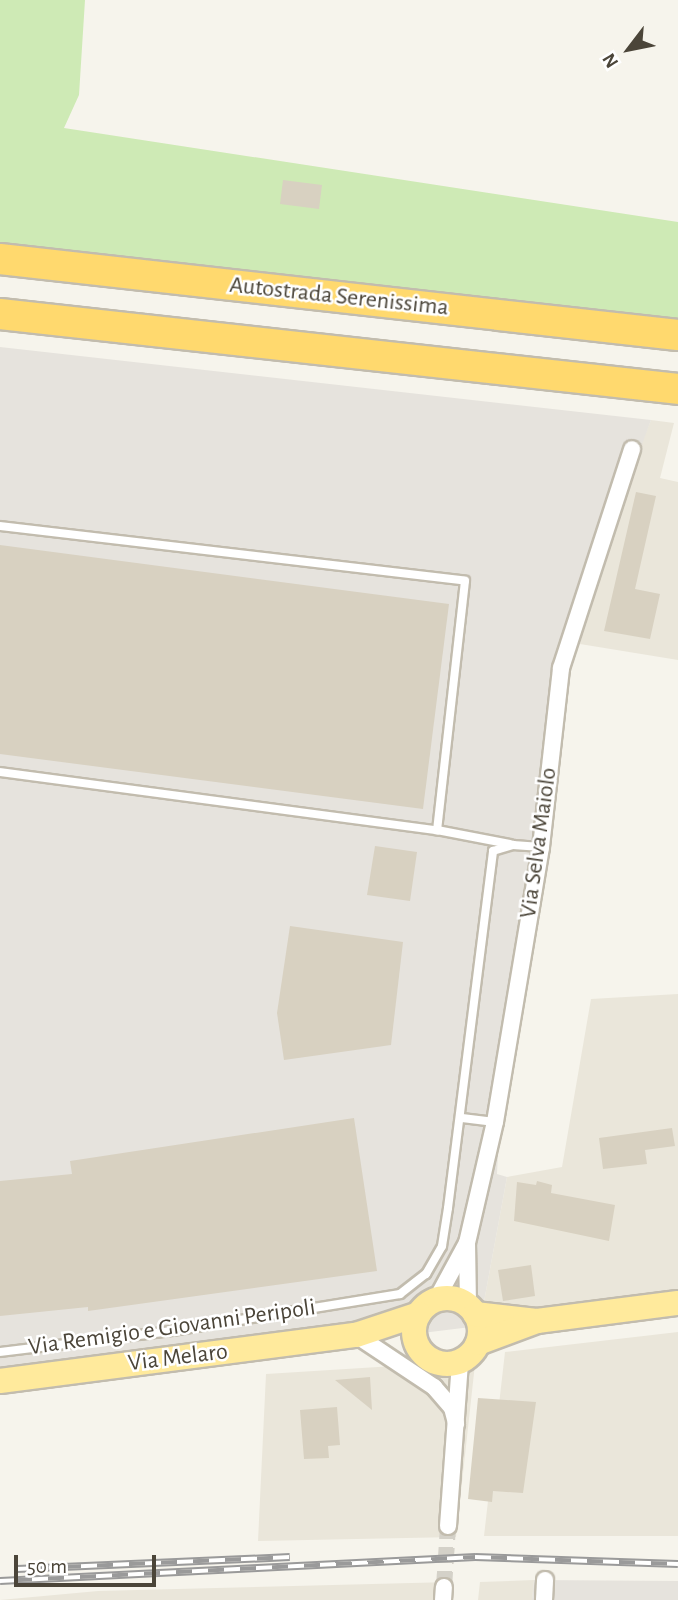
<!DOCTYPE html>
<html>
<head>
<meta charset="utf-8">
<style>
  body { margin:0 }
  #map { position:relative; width:678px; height:1600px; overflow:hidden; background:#f6f4ec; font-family:"Alegreya Sans",sans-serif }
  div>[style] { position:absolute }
  .residential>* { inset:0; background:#eae6da }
  .industrial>* { inset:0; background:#e6e3dd }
  .green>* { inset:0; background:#ceeab5 }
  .building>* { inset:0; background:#d8d1c1 }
  .minor-tunnel>* { height:16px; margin-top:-8px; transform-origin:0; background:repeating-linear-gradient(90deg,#d4d1c8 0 16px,transparent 0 24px) }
  .roads { filter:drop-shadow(2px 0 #c2bcae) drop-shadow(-2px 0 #c2bcae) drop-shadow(0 2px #c2bcae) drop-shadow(0 -2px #c2bcae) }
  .service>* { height:8px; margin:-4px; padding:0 4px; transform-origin:4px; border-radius:4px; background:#fff }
  .minor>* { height:16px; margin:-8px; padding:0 8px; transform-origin:8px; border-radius:8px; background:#fff }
  .primary>* { height:24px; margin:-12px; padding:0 12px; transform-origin:12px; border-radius:12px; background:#ffea9c }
  .primary>.ring { margin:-12px; padding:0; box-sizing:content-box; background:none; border:24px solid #ffea9c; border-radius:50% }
  .motorway>* { height:30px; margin:-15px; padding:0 15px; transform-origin:15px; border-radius:15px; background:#ffd96e }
  .rail>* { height:8px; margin-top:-4px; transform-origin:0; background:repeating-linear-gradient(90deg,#fff 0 16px,#9a9a9a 0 32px); box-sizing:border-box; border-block:2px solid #9a9a9a }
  span { translate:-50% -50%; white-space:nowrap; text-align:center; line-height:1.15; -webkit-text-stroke:5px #fff; paint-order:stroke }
  .street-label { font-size:24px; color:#4b4539 }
  .north { position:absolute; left:594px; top:14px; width:70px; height:70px; -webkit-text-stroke:5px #fff; paint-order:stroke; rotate:238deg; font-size:19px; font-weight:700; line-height:28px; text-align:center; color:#4b4539 }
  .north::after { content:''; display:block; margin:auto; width:24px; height:32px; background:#4b4539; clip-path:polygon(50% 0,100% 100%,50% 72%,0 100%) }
  .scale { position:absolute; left:14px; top:1555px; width:142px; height:32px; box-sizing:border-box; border:4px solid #4b4539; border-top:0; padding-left:9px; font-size:21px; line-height:24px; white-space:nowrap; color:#4b4539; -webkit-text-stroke:5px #fff; paint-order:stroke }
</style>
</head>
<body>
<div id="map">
  <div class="residential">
    <i style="clip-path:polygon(651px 420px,674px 423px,660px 478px,678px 482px,678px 660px,580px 644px,608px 526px)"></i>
    <i style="clip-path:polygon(678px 994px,678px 1303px,487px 1325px,483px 1307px,507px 1177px,562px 1167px,591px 999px)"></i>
    <i style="clip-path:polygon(678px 1332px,678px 1536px,484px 1536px,505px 1352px)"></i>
    <i style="clip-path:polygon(476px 1355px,456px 1537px,258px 1541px,266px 1374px,394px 1366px)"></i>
    <i style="clip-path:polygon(534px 1580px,532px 1600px,478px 1600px,480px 1582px)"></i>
    <i style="clip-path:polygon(451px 1582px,450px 1600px,0 1600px,98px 1591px)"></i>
  </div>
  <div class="industrial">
    <i style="clip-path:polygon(0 347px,651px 420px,566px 651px,505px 1007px,497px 1174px,507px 1177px,483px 1307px,487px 1325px,0 1385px)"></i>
    <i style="clip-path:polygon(534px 1580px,678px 1581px,678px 1600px,532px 1600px)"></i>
  </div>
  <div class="green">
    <i style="clip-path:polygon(0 0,85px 0,79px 95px,64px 128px,678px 222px,678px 323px,0 247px)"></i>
  </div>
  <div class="building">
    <i style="clip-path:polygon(283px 180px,322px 185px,319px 209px,280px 204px)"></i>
    <i style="clip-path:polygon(636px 492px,656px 496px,635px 589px,660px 594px,650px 639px,604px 631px)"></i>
    <i style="clip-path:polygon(0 545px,449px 604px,423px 809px,0 754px)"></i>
    <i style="clip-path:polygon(375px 846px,417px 852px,410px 901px,367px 895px)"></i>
    <i style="clip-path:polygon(290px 926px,403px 942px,391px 1045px,284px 1060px,277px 1013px)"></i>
    <i style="clip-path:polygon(354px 1118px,377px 1271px,88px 1311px,88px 1307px,0 1316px,0 1181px,72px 1174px,70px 1161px)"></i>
    <i style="clip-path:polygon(672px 1128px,675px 1146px,645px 1150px,647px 1164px,603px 1169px,599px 1138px)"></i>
    <i style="clip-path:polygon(537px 1181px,552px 1185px,551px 1193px,615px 1205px,609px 1241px,514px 1221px,517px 1182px,536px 1185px)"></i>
    <i style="clip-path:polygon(531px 1265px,535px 1296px,503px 1301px,498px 1270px)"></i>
    <i style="clip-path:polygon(370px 1377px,372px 1410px,335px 1380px)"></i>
    <i style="clip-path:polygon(478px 1398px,536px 1402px,523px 1493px,493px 1491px,492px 1502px,468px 1499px)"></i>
    <i style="clip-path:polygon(337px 1407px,340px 1445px,328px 1446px,329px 1458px,304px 1459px,300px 1410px)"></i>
  </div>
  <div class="minor-tunnel">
    <i style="left:444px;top:1587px;width:61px;rotate:-86.2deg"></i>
  </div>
  <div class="roads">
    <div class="service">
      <i style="left:0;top:526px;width:468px;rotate:6.7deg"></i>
      <i style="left:465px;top:581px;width:251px;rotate:96.4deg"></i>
      <i style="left:0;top:772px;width:441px;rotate:7.6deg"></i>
      <i style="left:437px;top:830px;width:74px;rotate:10.9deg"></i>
      <i style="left:462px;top:1118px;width:33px;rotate:7deg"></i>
      <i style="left:0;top:1352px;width:173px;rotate:-7deg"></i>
      <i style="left:172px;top:1331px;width:231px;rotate:-9.2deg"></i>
      <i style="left:400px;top:1294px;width:33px;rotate:-38deg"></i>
      <i style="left:426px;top:1274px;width:32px;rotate:-60deg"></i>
      <i style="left:442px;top:1246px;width:38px;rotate:-81deg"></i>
      <i style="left:448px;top:1208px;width:360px;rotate:-82.8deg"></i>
      <i style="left:493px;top:851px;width:21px;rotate:-17deg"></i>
      <i style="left:513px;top:845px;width:28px;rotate:4deg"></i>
    </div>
    <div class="minor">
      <i style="left:436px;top:1300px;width:65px;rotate:-61.5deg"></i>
      <i style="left:468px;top:1306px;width:63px;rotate:-90.9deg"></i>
      <i style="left:467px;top:1243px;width:124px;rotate:-77deg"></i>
      <i style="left:495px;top:1122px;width:279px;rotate:-80.5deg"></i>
      <i style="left:541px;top:847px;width:180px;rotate:-83.6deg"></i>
      <i style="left:561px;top:668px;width:230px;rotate:-72deg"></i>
      <i style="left:356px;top:1335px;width:94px;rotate:33.7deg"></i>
      <i style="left:434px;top:1387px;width:28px;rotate:49deg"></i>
      <i style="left:452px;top:1408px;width:16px;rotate:75deg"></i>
      <i style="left:448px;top:1526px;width:164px;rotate:-85.8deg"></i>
      <i style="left:443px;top:1600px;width:13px;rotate:-86deg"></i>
      <i style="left:544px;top:1600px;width:20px;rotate:-87deg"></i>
    </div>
    <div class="primary">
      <i class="ring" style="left:414px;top:1298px;width:42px;height:42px"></i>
      <i style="left:475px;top:1314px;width:62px;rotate:6.4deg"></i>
      <i style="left:537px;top:1321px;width:142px;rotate:-7.3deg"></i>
      <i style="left:478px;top:1343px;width:63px;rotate:-20.4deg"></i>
      <i style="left:0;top:1381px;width:359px;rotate:-7.4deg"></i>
      <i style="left:356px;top:1335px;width:66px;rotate:-18.4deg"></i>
    </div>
    <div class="motorway">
      <i style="left:0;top:259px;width:682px;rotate:6.4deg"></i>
      <i style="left:0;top:314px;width:682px;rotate:6.31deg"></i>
    </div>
  </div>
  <div class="rail">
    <i style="left:17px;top:1569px;width:273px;rotate:-2.5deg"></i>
    <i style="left:0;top:1581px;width:476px;rotate:-2.9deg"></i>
    <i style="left:475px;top:1557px;width:203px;rotate:2deg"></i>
  </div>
  <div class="street-label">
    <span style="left:339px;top:297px;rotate:6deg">Autostrada Serenissima</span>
    <span style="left:539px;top:843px;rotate:-82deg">Via Selva Maiolo</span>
    <span style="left:172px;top:1328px;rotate:-8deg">Via Remigio e Giovanni Peripoli</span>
    <span style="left:178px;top:1358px;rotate:-7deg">Via Melaro</span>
  </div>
  <div class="north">N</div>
  <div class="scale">50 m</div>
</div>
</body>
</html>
